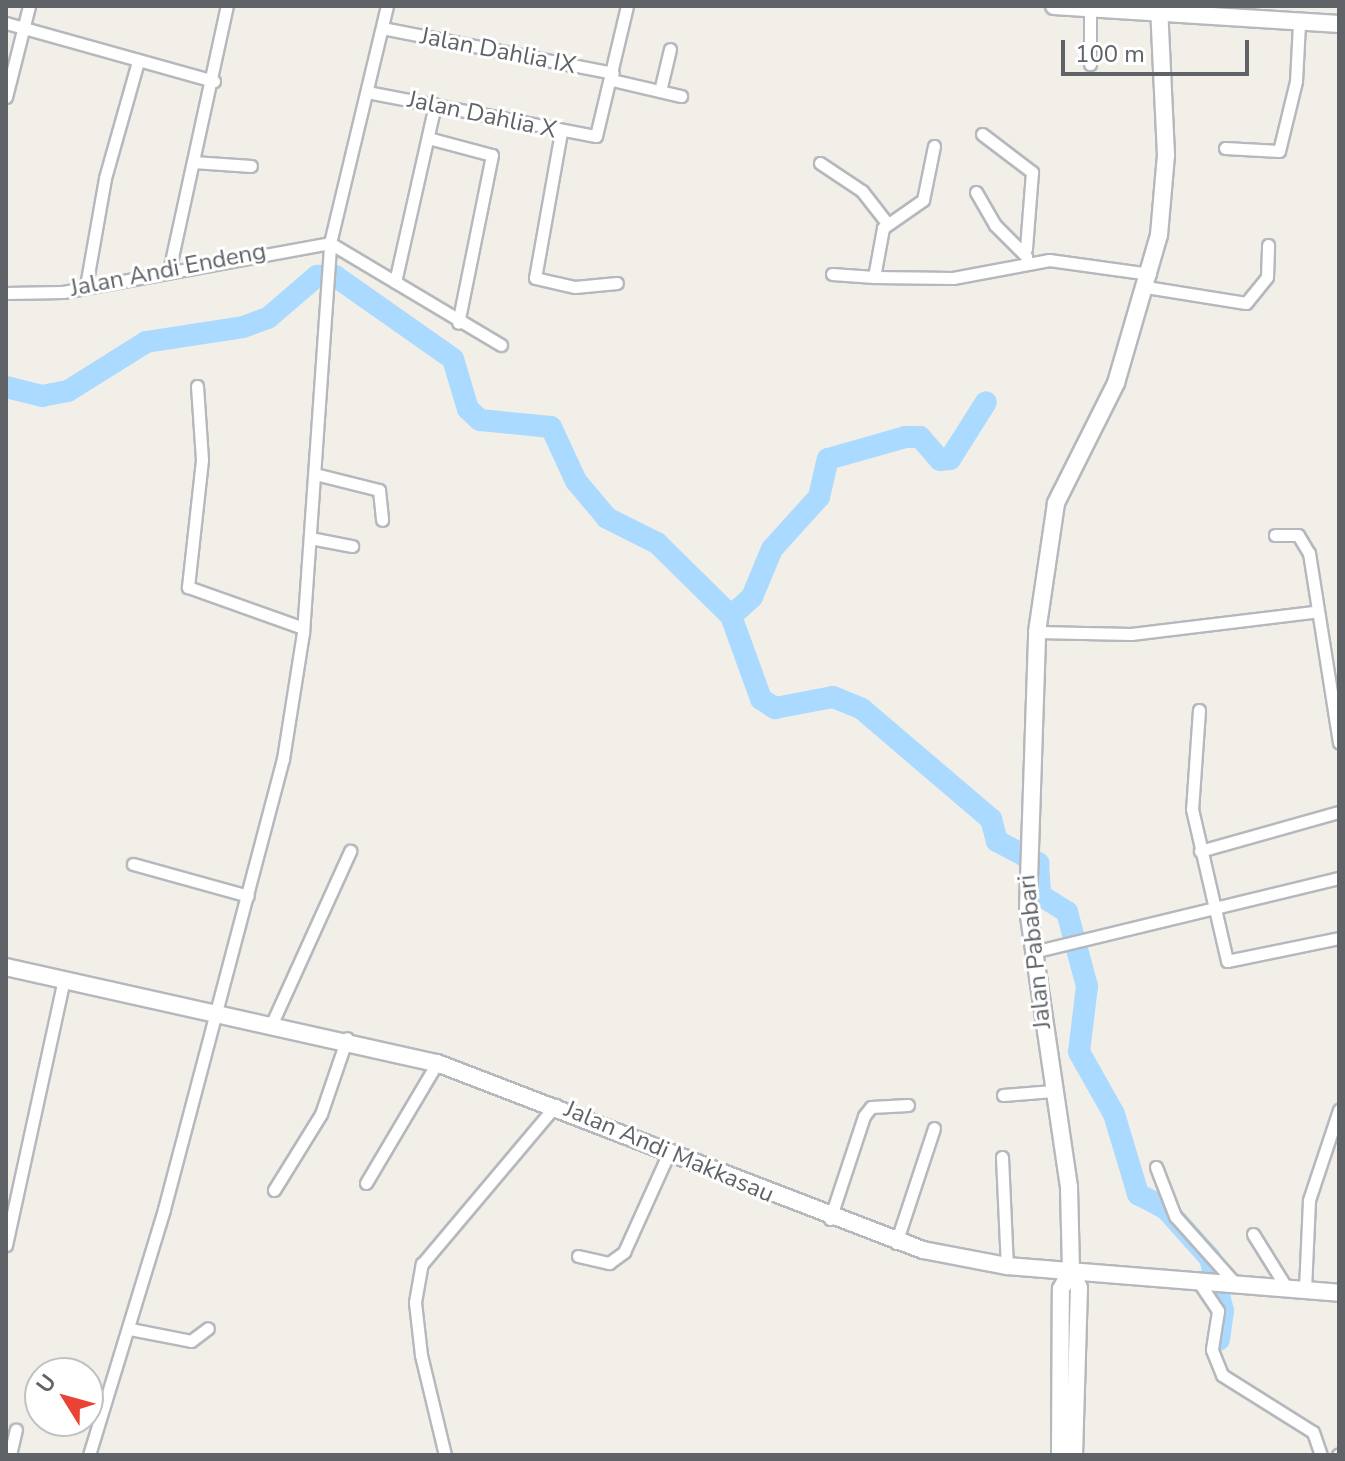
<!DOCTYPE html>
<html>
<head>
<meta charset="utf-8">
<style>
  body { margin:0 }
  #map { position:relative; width:1345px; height:1461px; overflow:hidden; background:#f1efe8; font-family:"Nunito Sans",sans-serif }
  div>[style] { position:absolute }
  .river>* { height:22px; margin:-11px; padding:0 11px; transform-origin:11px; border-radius:11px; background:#aadaff }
  .roads { filter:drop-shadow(2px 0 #b5b8bc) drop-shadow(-2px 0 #b5b8bc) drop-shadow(0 2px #b5b8bc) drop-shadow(0 -2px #b5b8bc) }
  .street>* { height:11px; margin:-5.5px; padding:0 5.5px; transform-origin:5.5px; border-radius:5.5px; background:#fff }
  .secondary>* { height:16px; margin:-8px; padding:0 8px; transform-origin:8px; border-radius:8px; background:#fff }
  span { translate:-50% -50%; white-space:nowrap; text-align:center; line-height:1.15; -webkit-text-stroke:6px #fff; paint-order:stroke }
  .street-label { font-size:24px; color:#5f6368 }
  .frame { position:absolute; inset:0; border:8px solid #5f6368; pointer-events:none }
  .north { position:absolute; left:24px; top:1357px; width:80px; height:80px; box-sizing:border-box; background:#fff; border:2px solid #bfc1c3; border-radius:50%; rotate:307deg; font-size:22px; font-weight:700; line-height:32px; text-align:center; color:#5f6368 }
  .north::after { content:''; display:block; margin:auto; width:28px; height:36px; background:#ea4335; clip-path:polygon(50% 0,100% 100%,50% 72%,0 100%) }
  .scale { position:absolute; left:1061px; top:40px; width:188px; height:36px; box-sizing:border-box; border:4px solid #5f6368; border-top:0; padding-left:10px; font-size:24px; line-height:28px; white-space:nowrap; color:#5f6368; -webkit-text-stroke:6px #fff; paint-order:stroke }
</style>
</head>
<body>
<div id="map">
  <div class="river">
    <i style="left:6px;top:387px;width:37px;rotate:14deg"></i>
    <i style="left:42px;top:396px;width:26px;rotate:-11deg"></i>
    <i style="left:68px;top:391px;width:92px;rotate:-32.1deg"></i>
    <i style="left:146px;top:342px;width:98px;rotate:-8.8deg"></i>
    <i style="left:243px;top:327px;width:27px;rotate:-20deg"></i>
    <i style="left:268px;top:318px;width:65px;rotate:-40.6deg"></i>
    <i style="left:317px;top:276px;width:18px"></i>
    <i style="left:335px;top:276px;width:144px;rotate:35.1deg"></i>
    <i style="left:453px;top:359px;width:52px;rotate:73.3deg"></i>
    <i style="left:468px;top:409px;width:16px;rotate:43deg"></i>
    <i style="left:480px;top:420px;width:71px;rotate:5.6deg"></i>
    <i style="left:551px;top:427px;width:60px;rotate:65.2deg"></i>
    <i style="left:576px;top:481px;width:48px;rotate:50deg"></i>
    <i style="left:607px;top:518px;width:56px;rotate:26.6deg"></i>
    <i style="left:657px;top:543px;width:104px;rotate:44.6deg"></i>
    <i style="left:731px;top:616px;width:88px;rotate:70.1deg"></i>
    <i style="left:761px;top:699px;width:17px;rotate:33deg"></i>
    <i style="left:775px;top:708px;width:59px;rotate:-10.7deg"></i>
    <i style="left:833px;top:697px;width:31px;rotate:22deg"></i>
    <i style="left:862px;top:709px;width:170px;rotate:40.5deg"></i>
    <i style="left:991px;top:819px;width:23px;rotate:75deg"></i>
    <i style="left:997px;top:841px;width:47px;rotate:28.2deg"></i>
    <i style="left:1038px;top:863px;width:32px;rotate:86deg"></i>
    <i style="left:1040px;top:895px;width:32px;rotate:32deg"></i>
    <i style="left:1067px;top:912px;width:77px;rotate:74.9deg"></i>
    <i style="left:1087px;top:986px;width:66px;rotate:96.9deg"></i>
    <i style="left:1079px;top:1052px;width:71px;rotate:60.6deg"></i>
    <i style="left:1114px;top:1114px;width:84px;rotate:73.3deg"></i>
    <i style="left:1138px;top:1194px;width:32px;rotate:28deg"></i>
    <i style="left:1166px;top:1209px;width:66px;rotate:48.1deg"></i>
    <i style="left:1210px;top:1258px;width:55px;rotate:76.2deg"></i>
    <i style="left:1223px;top:1311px;width:29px;rotate:98deg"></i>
    <i style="left:731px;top:616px;width:28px;rotate:-42deg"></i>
    <i style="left:752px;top:597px;width:52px;rotate:-67.4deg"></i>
    <i style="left:772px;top:549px;width:70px;rotate:-47.9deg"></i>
    <i style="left:819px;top:497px;width:39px;rotate:-77deg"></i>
    <i style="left:828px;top:459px;width:81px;rotate:-15.8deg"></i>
    <i style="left:906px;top:437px;width:14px"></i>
    <i style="left:920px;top:437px;width:30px;rotate:49deg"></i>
    <i style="left:940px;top:460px;width:10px;rotate:-6deg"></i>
    <i style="left:950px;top:459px;width:67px;rotate:-57.7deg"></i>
  </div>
  <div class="roads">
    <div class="street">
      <i style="left:6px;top:23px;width:216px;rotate:15.6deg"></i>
      <i style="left:382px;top:28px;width:235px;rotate:11deg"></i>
      <i style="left:1090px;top:64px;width:55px;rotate:-90deg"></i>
      <i style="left:612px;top:80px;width:71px;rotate:13.1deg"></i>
      <i style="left:660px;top:91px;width:43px;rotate:-76.6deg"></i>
      <i style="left:367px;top:92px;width:233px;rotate:10.9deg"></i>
      <i style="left:596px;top:136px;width:134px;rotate:-76.6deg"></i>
      <i style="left:6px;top:97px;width:94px;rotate:-75.8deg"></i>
      <i style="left:561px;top:132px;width:148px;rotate:100.1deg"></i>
      <i style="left:535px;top:278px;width:41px;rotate:12.7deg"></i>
      <i style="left:575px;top:287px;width:42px;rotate:-5.4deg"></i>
      <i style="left:982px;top:134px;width:63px;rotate:37.2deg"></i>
      <i style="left:1032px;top:172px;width:77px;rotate:94.5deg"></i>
      <i style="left:428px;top:138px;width:66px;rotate:14.9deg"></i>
      <i style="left:492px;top:155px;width:171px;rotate:101.4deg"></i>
      <i style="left:934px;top:146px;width:55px;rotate:101.5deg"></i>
      <i style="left:923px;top:200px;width:49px;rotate:145deg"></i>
      <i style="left:883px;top:228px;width:50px;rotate:100.4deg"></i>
      <i style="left:874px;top:277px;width:79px;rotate:0.7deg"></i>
      <i style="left:953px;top:278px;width:98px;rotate:-10.6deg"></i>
      <i style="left:1049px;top:260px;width:102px;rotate:7.9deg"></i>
      <i style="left:1225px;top:148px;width:54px;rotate:3.2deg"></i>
      <i style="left:1279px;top:151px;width:72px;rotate:-76.3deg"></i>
      <i style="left:1296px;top:81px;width:57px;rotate:-87deg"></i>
      <i style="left:193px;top:162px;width:58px;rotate:3.9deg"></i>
      <i style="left:820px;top:163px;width:50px;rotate:33.7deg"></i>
      <i style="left:862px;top:191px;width:41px;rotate:52deg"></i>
      <i style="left:976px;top:192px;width:38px;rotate:60deg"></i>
      <i style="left:995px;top:225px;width:44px;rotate:45deg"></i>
      <i style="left:169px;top:271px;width:271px;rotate:-77.7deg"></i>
      <i style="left:832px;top:274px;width:42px;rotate:4.1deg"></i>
      <i style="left:395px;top:282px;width:182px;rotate:-77.3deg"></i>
      <i style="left:86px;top:286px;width:110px;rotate:-80deg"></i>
      <i style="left:105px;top:178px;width:122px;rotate:-74.2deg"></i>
      <i style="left:1146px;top:287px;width:101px;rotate:9.1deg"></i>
      <i style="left:1246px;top:303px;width:33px;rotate:-51deg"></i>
      <i style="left:1267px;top:277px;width:32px;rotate:-88deg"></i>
      <i style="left:6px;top:293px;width:57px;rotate:-1deg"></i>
      <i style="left:63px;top:292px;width:271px;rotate:-10.4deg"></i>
      <i style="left:330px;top:243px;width:199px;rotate:30.8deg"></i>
      <i style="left:197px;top:386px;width:74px;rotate:86.1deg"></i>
      <i style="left:202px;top:460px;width:128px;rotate:96.3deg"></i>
      <i style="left:188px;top:587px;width:122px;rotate:19.6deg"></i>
      <i style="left:315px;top:474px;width:66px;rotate:14deg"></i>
      <i style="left:379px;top:490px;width:30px;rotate:84deg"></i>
      <i style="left:1275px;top:535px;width:23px"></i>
      <i style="left:1298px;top:535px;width:21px;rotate:59deg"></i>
      <i style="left:1309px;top:553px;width:192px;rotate:81deg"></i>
      <i style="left:310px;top:538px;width:43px;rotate:10.8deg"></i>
      <i style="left:1037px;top:632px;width:94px;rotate:1.2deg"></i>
      <i style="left:1131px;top:634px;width:184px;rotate:-6.9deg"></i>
      <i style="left:1199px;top:710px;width:99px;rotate:94deg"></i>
      <i style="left:1192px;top:809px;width:156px;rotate:77deg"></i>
      <i style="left:1227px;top:961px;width:114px;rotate:-11.6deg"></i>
      <i style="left:1200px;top:851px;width:144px;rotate:-15.7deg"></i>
      <i style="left:133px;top:864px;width:119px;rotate:15.5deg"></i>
      <i style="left:1033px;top:952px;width:315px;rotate:-13.6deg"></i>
      <i style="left:273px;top:1021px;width:187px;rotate:-65.6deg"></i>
      <i style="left:1003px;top:1095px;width:50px;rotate:-4.6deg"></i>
      <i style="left:1002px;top:1157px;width:109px;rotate:87.4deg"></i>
      <i style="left:1156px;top:1167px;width:53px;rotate:68.8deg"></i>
      <i style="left:1175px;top:1216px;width:86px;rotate:48.3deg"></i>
      <i style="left:366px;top:1183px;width:139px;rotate:-59.4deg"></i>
      <i style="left:274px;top:1190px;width:89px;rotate:-58.3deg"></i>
      <i style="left:321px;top:1114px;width:80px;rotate:-71.1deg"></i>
      <i style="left:830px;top:1219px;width:108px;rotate:-71.7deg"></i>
      <i style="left:864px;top:1116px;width:11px;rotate:-52deg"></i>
      <i style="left:871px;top:1107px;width:37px;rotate:-3deg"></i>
      <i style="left:1253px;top:1234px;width:62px;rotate:58.1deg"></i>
      <i style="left:896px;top:1243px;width:121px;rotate:-71.7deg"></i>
      <i style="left:6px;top:1245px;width:272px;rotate:-77.7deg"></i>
      <i style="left:578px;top:1256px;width:32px;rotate:13deg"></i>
      <i style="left:609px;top:1263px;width:19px;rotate:-36deg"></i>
      <i style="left:624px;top:1252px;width:112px;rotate:-65.7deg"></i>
      <i style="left:1198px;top:1281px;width:36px;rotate:56deg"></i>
      <i style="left:1218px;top:1311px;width:39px;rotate:99deg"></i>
      <i style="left:1212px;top:1350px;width:27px;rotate:68deg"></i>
      <i style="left:1222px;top:1375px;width:107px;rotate:32.1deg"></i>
      <i style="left:1313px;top:1432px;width:24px;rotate:71deg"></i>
      <i style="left:1305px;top:1289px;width:89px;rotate:-87.4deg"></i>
      <i style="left:1309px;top:1200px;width:95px;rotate:-71.6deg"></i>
      <i style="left:130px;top:1329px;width:62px;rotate:11.1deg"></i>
      <i style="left:191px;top:1341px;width:21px;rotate:-37deg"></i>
      <i style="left:10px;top:1455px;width:26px;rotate:-77deg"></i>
      <i style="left:89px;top:1455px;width:257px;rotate:-73deg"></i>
      <i style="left:164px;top:1209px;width:465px;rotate:-75.2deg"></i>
      <i style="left:283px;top:759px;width:128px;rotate:-81deg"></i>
      <i style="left:303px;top:633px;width:391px;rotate:-86deg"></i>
      <i style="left:330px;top:243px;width:244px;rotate:-76.5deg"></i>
      <i style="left:445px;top:1455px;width:103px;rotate:-103.5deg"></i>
      <i style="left:421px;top:1355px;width:53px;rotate:-96.5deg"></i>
      <i style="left:415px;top:1302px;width:39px;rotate:-80deg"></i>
      <i style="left:422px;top:1264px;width:208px;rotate:-49.9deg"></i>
      <i style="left:1338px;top:1455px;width:1px;rotate:-45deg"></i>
    </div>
    <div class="secondary">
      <i style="left:1054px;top:6px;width:286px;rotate:3.6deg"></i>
      <i style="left:6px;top:967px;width:442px;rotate:12.6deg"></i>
      <i style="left:437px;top:1063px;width:521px;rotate:21.05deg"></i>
      <i style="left:923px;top:1250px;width:86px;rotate:10.8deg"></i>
      <i style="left:1007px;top:1266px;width:333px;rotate:4.6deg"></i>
      <i style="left:1060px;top:1455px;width:166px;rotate:-89.7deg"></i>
      <i style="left:1061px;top:1289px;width:21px;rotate:-62deg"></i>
      <i style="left:1074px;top:1455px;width:167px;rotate:-88.3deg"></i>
      <i style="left:1079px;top:1288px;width:20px;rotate:-114deg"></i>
      <i style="left:1071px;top:1270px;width:83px;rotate:-91.4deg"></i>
      <i style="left:1069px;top:1187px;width:281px;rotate:-98.4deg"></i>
      <i style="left:1028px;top:909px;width:277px;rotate:-88.1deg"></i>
      <i style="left:1037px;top:632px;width:130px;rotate:-81.6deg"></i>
      <i style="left:1056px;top:503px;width:134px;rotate:-63.4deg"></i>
      <i style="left:1116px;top:383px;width:154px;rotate:-73.8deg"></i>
      <i style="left:1159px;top:235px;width:80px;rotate:-85deg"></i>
      <i style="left:1166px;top:155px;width:149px;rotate:-92.7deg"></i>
    </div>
  </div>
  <div class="street-label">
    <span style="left:498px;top:51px;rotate:11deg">Jalan Dahlia IX</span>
    <span style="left:482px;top:115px;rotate:12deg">Jalan Dahlia X</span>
    <span style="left:168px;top:270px;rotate:-11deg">Jalan Andi Endeng</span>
    <span style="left:1035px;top:952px;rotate:-96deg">Jalan Pababari</span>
    <span style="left:669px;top:1152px;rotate:23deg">Jalan Andi Makkasau</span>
  </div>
  <div class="frame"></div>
  <div class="north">U</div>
  <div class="scale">100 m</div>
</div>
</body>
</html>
